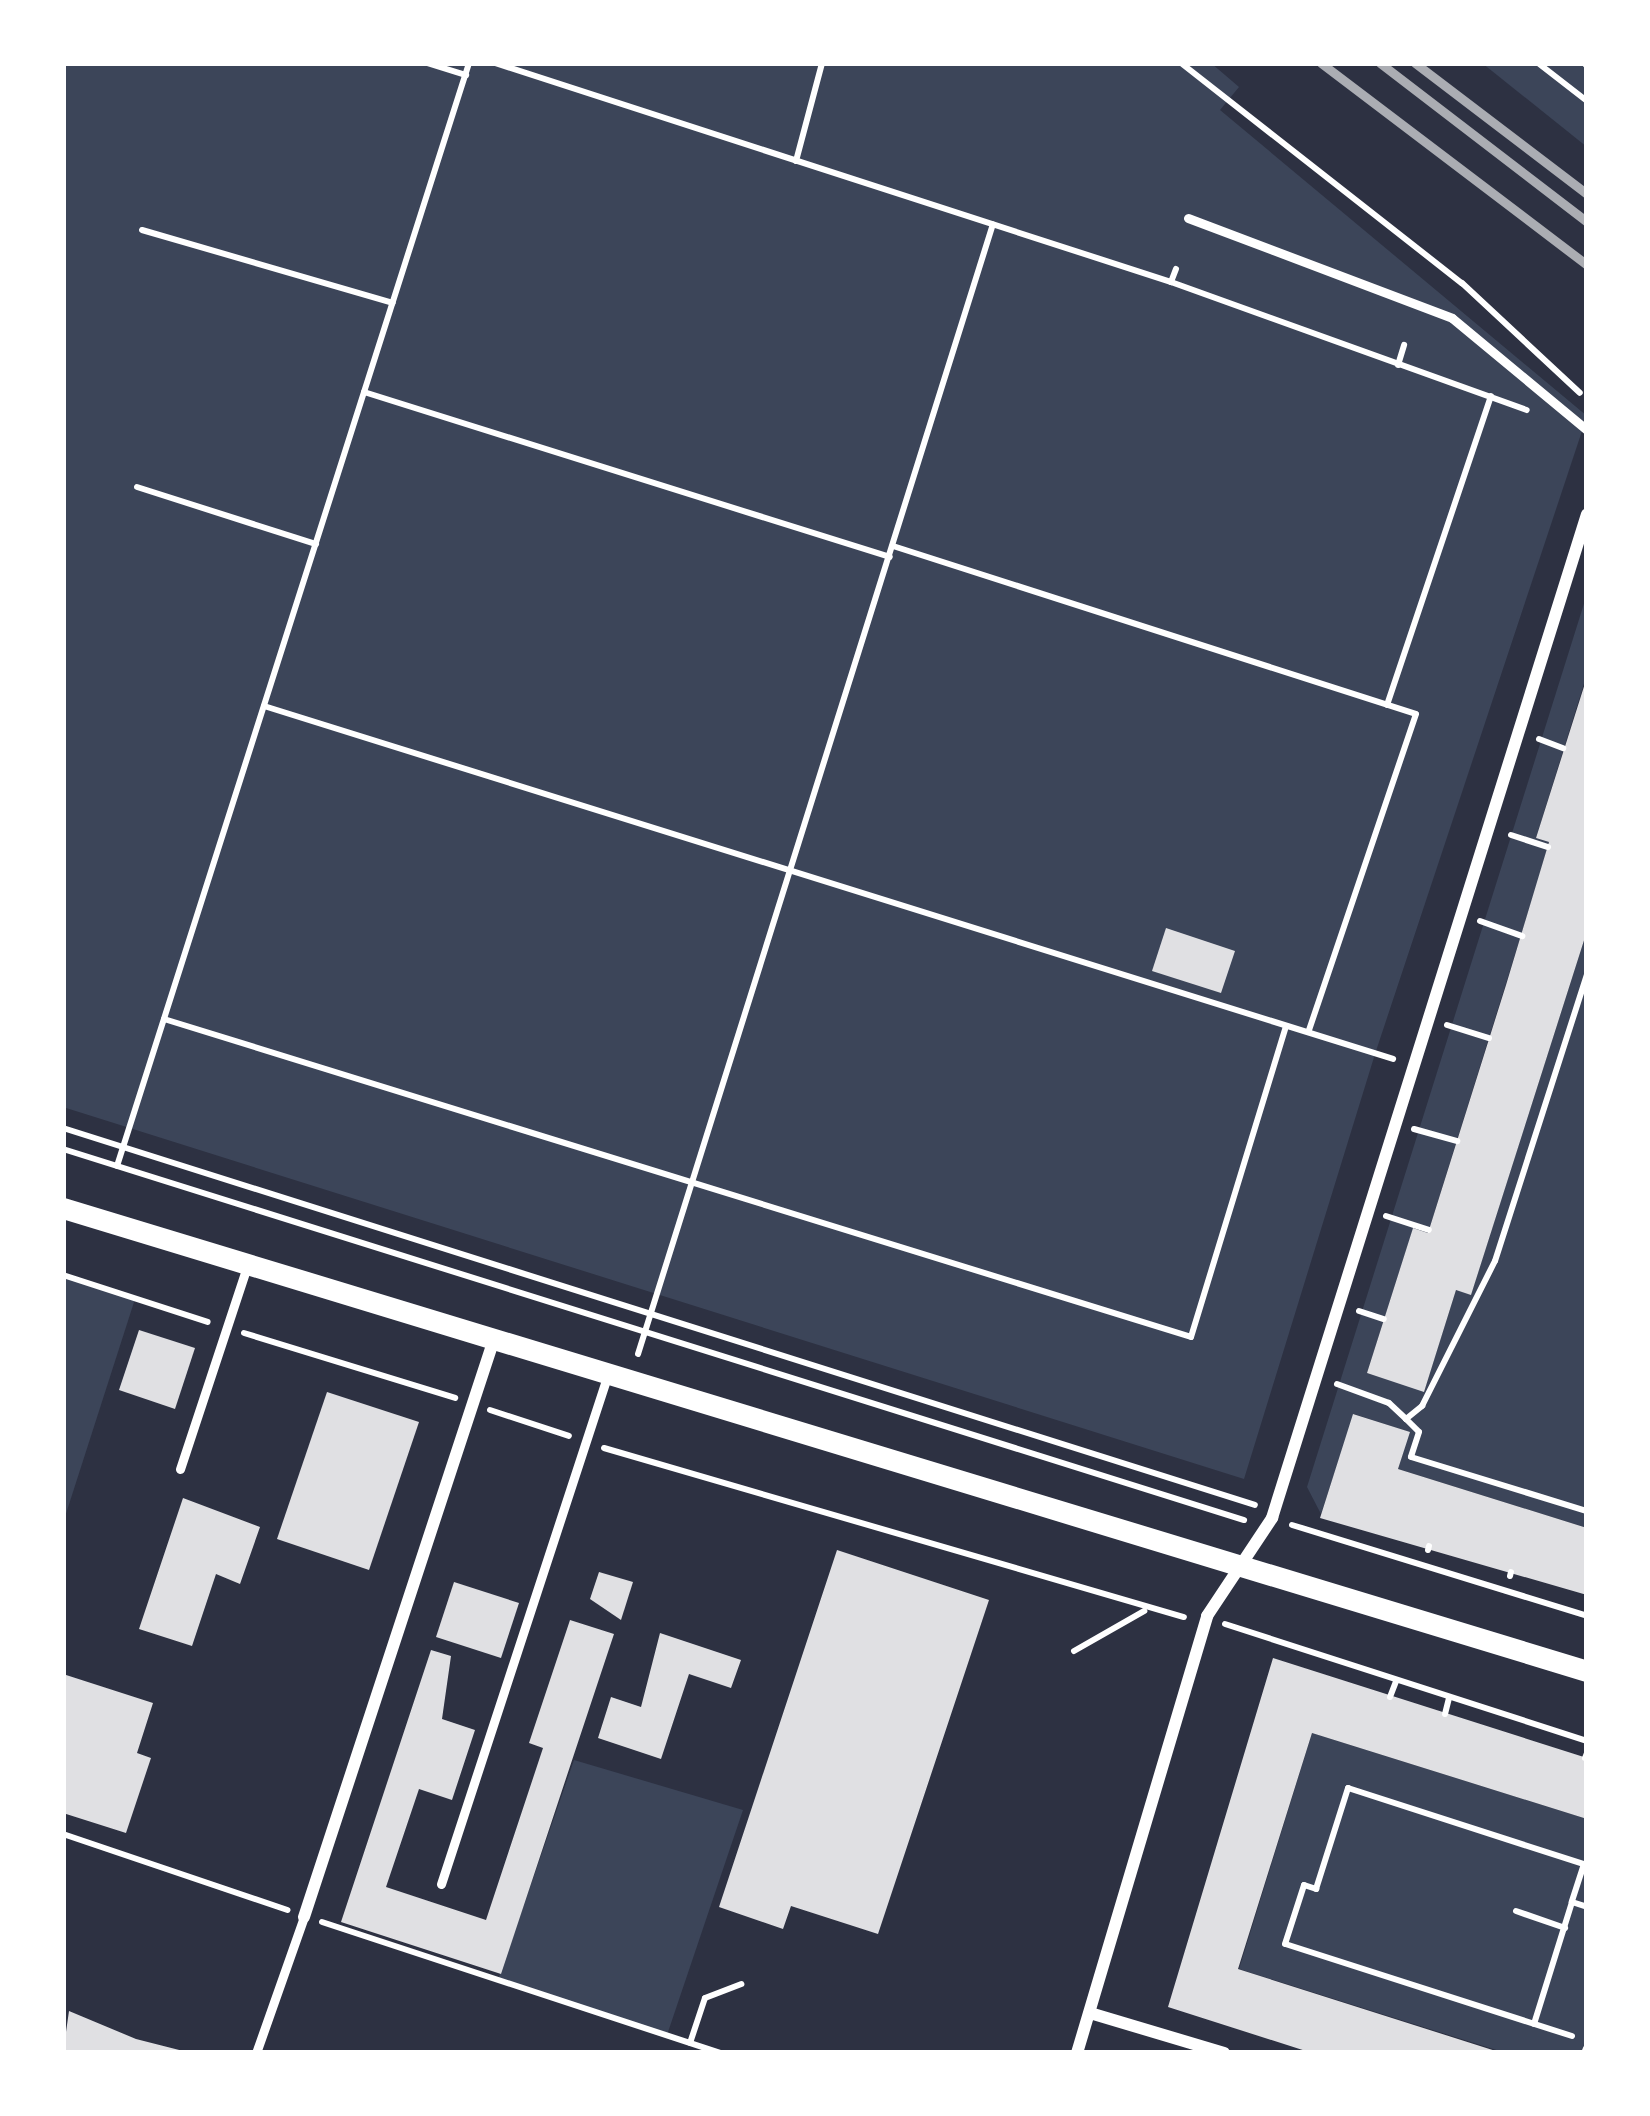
<!DOCTYPE html>
<html>
<head>
<meta charset="utf-8">
<style>
  body { margin:0 }
  #map { position:relative; width:1650px; height:2116px; overflow:hidden; background:#2d3142; font-family:"Fira Sans",sans-serif }
  div>[style] { position:absolute }
  .green>* { inset:0; background:#3c4559 }
  .building>* { inset:0; background:#e0e0e3 }
  .path>* { height:6px; margin:-3px; padding:0 3px; transform-origin:3px; border-radius:3px; background:#fff }
  .service>* { height:9px; margin:-4.5px; padding:0 4.5px; transform-origin:4.5px; border-radius:4.5px; background:#fff }
  .minor>* { height:12px; margin:-6px; padding:0 6px; transform-origin:6px; border-radius:6px; background:#fff }
  .tertiary>* { height:21px; margin:-10.5px; padding:0 10.5px; transform-origin:10.5px; border-radius:10.5px; background:#fff }
  .rail>* { height:9px; margin:-4.5px; padding:0 4.5px; transform-origin:4.5px; border-radius:4.5px; background:#abadb3 }
  span { translate:-50% -50%; white-space:nowrap; text-align:center; line-height:1.15; -webkit-text-stroke:9px #fff; paint-order:stroke }
  .frame { position:absolute; inset:0; border:66px solid #fff; pointer-events:none }
</style>
</head>
<body>
<div id="map">
  <div class="green">
    <i style="clip-path:polygon(63px 63px,1211px 63px,1239px 87px,1220px 110px,1587px 416px,1375px 1054px,1244px 1479px,63px 1107px)"></i>
    <i style="clip-path:polygon(1482px 63px,1587px 63px,1587px 147px)"></i>
    <i style="clip-path:polygon(1587px 594px,1587px 674px,1536px 838px,1549px 842px,1537px 884px,1428px 1233px,1413px 1229px,1367px 1373px,1424px 1391px,1456px 1290px,1471px 1294px,1587px 931px,1587px 1528px,1398px 1469px,1409px 1432px,1354px 1414px,1321px 1514px,1307px 1487px)"></i>
    <i style="clip-path:polygon(63px 1275px,135px 1299px,63px 1523px)"></i>
    <i style="clip-path:polygon(1312px 1733px,1587px 1819px,1587px 2053px,1506px 2053px,1239px 1969px)"></i>
    <i style="clip-path:polygon(574px 1760px,743px 1810px,667px 2035px,498px 1980px)"></i>
  </div>
  <div class="building">
    <i style="clip-path:polygon(1587px 677px,1587px 931px,1471px 1295px,1456px 1290px,1424px 1392px,1367px 1373px,1413px 1228px,1428px 1233px,1506px 985px,1549px 842px,1536px 838px)"></i>
    <i style="clip-path:polygon(1166px 928px,1235px 951px,1221px 993px,1152px 971px)"></i>
    <i style="clip-path:polygon(139px 1330px,195px 1348px,175px 1409px,119px 1390px)"></i>
    <i style="clip-path:polygon(327px 1392px,419px 1422px,369px 1570px,277px 1539px)"></i>
    <i style="clip-path:polygon(1353px 1414px,1410px 1432px,1398px 1469px,1587px 1528px,1587px 1595px,1320px 1518px)"></i>
    <i style="clip-path:polygon(183px 1498px,260px 1527px,240px 1584px,216px 1574px,192px 1646px,139px 1629px)"></i>
    <i style="clip-path:polygon(837px 1550px,989px 1600px,878px 1934px,791px 1906px,783px 1929px,719px 1907px)"></i>
    <i style="clip-path:polygon(599px 1572px,633px 1582px,621px 1620px,590px 1599px)"></i>
    <i style="clip-path:polygon(454px 1582px,519px 1603px,501px 1658px,436px 1637px)"></i>
    <i style="clip-path:polygon(570px 1620px,614px 1634px,501px 1974px,341px 1922px,431px 1650px,451px 1656px,442px 1719px,475px 1730px,452px 1800px,419px 1789px,386px 1887px,486px 1920px,543px 1748px,529px 1743px)"></i>
    <i style="clip-path:polygon(660px 1633px,741px 1660px,731px 1688px,689px 1674px,661px 1759px,598px 1738px,611px 1697px,641px 1707px)"></i>
    <i style="clip-path:polygon(1273px 1658px,1587px 1758px,1587px 1819px,1312px 1733px,1238px 1969px,1502px 2053px,1312px 2053px,1168px 2007px)"></i>
    <i style="clip-path:polygon(63px 1674px,153px 1703px,137px 1753px,151px 1758px,126px 1833px,63px 1813px)"></i>
    <i style="clip-path:polygon(69px 2011px,136px 2039px,191px 2053px,63px 2053px)"></i>
  </div>
  <div class="path">
    <i style="left:427px;top:63px;width:41px;rotate:17.1deg"></i>
    <i style="left:495px;top:63px;width:711px;rotate:17.95deg"></i>
    <i style="left:1171px;top:282px;width:378px;rotate:19.8deg"></i>
    <i style="left:1181px;top:63px;width:357px;rotate:38.1deg"></i>
    <i style="left:1462px;top:283px;width:161px;rotate:43deg"></i>
    <i style="left:1538px;top:63px;width:62px;rotate:37.8deg"></i>
    <i style="left:1584px;top:63px;width:4px;rotate:45deg"></i>
    <i style="left:796px;top:161px;width:101px;rotate:-75.1deg"></i>
    <i style="left:142px;top:230px;width:261px;rotate:16.2deg"></i>
    <i style="left:1171px;top:282px;width:14px;rotate:-69deg"></i>
    <i style="left:1398px;top:365px;width:21px;rotate:-73deg"></i>
    <i style="left:364px;top:392px;width:551px;rotate:17.42deg"></i>
    <i style="left:137px;top:487px;width:188px;rotate:17.7deg"></i>
    <i style="left:893px;top:546px;width:549px;rotate:17.81deg"></i>
    <i style="left:1416px;top:714px;width:335px;rotate:108.7deg"></i>
    <i style="left:1387px;top:705px;width:326px;rotate:-71.4deg"></i>
    <i style="left:264px;top:706px;width:1183px;rotate:17.36deg"></i>
    <i style="left:1539px;top:739px;width:26px;rotate:21deg"></i>
    <i style="left:1511px;top:835px;width:39px;rotate:18deg"></i>
    <i style="left:1480px;top:921px;width:45px;rotate:19.7deg"></i>
    <i style="left:164px;top:1019px;width:1075px;rotate:17.2deg"></i>
    <i style="left:1191px;top:1337px;width:325px;rotate:-73deg"></i>
    <i style="left:1447px;top:1025px;width:44px;rotate:17.2deg"></i>
    <i style="left:63px;top:1128px;width:1250px;rotate:17.55deg"></i>
    <i style="left:1414px;top:1129px;width:45px;rotate:15.6deg"></i>
    <i style="left:63px;top:1149px;width:1238px;rotate:17.44deg"></i>
    <i style="left:117px;top:1166px;width:1158px;rotate:-72.3deg"></i>
    <i style="left:1386px;top:1216px;width:45px;rotate:18deg"></i>
    <i style="left:63px;top:1275px;width:152px;rotate:18deg"></i>
    <i style="left:1359px;top:1311px;width:26px;rotate:18deg"></i>
    <i style="left:244px;top:1333px;width:221px;rotate:17.1deg"></i>
    <i style="left:638px;top:1354px;width:1184px;rotate:-72.56deg"></i>
    <i style="left:1337px;top:1384px;width:55px;rotate:20.1deg"></i>
    <i style="left:1389px;top:1403px;width:23px;rotate:43deg"></i>
    <i style="left:1406px;top:1419px;width:18px;rotate:45deg"></i>
    <i style="left:1419px;top:1432px;width:26px;rotate:108deg"></i>
    <i style="left:1411px;top:1457px;width:184px;rotate:17.1deg"></i>
    <i style="left:490px;top:1410px;width:83px;rotate:18.2deg"></i>
    <i style="left:1406px;top:1419px;width:21px;rotate:-39deg"></i>
    <i style="left:1422px;top:1406px;width:162px;rotate:-63.3deg"></i>
    <i style="left:1495px;top:1261px;width:301px;rotate:-72.2deg"></i>
    <i style="left:604px;top:1448px;width:604px;rotate:16.25deg"></i>
    <i style="left:1292px;top:1525px;width:309px;rotate:17.1deg"></i>
    <i style="left:1428px;top:1550px;width:4px;rotate:-76deg"></i>
    <i style="left:1510px;top:1576px;width:4px;rotate:-76deg"></i>
    <i style="left:1225px;top:1624px;width:380px;rotate:17.9deg"></i>
    <i style="left:1074px;top:1651px;width:81px;rotate:-29.7deg"></i>
    <i style="left:1390px;top:1697px;width:17px;rotate:-69deg"></i>
    <i style="left:1445px;top:1714px;width:16px;rotate:-76deg"></i>
    <i style="left:1585px;top:1758px;width:5px;rotate:-68deg"></i>
    <i style="left:63px;top:1834px;width:237px;rotate:18.7deg"></i>
    <i style="left:1516px;top:1911px;width:52px;rotate:19.1deg"></i>
    <i style="left:322px;top:1922px;width:419px;rotate:18.2deg"></i>
    <i style="left:1534px;top:2024px;width:128px;rotate:-72.7deg"></i>
    <i style="left:1572px;top:2036px;width:301px;rotate:-162.2deg"></i>
    <i style="left:1285px;top:1944px;width:62px;rotate:-72.1deg"></i>
    <i style="left:1304px;top:1885px;width:13px;rotate:18deg"></i>
    <i style="left:1316px;top:1889px;width:106px;rotate:-72.4deg"></i>
    <i style="left:1348px;top:1788px;width:248px;rotate:17.9deg"></i>
    <i style="left:1584px;top:1864px;width:40px;rotate:108deg"></i>
    <i style="left:1572px;top:1902px;width:16px;rotate:18deg"></i>
    <i style="left:690px;top:2043px;width:47px;rotate:-71.6deg"></i>
    <i style="left:705px;top:1998px;width:39px;rotate:-21deg"></i>
  </div>
  <div class="service">
    <i style="left:1188px;top:218px;width:282px;rotate:20.7deg"></i>
    <i style="left:1452px;top:318px;width:175px;rotate:39.7deg"></i>
    <i style="left:180px;top:1469px;width:214px;rotate:-71.7deg"></i>
    <i style="left:441px;top:1884px;width:533px;rotate:-71.87deg"></i>
    <i style="left:256px;top:2053px;width:144px;rotate:-70.6deg"></i>
    <i style="left:1585px;top:2053px;width:5px;rotate:-68deg"></i>
  </div>
  <div class="minor">
    <i style="left:304px;top:1917px;width:605px;rotate:-71.8deg"></i>
    <i style="left:1090px;top:2013px;width:140px;rotate:16.6deg"></i>
    <i style="left:1077px;top:2053px;width:456px;rotate:-73.4deg"></i>
    <i style="left:1207px;top:1616px;width:118px;rotate:-56.4deg"></i>
    <i style="left:1272px;top:1518px;width:1052px;rotate:-72.58deg"></i>
  </div>
  <div class="tertiary">
    <i style="left:63px;top:1208px;width:1593px;rotate:16.9deg"></i>
  </div>
  <div class="rail">
    <i style="left:1321px;top:63px;width:334px;rotate:37.2deg"></i>
    <i style="left:1380px;top:63px;width:261px;rotate:37.5deg"></i>
    <i style="left:1415px;top:63px;width:216px;rotate:37.3deg"></i>
  </div>
  <div class="frame"></div>
</div>
</body>
</html>
